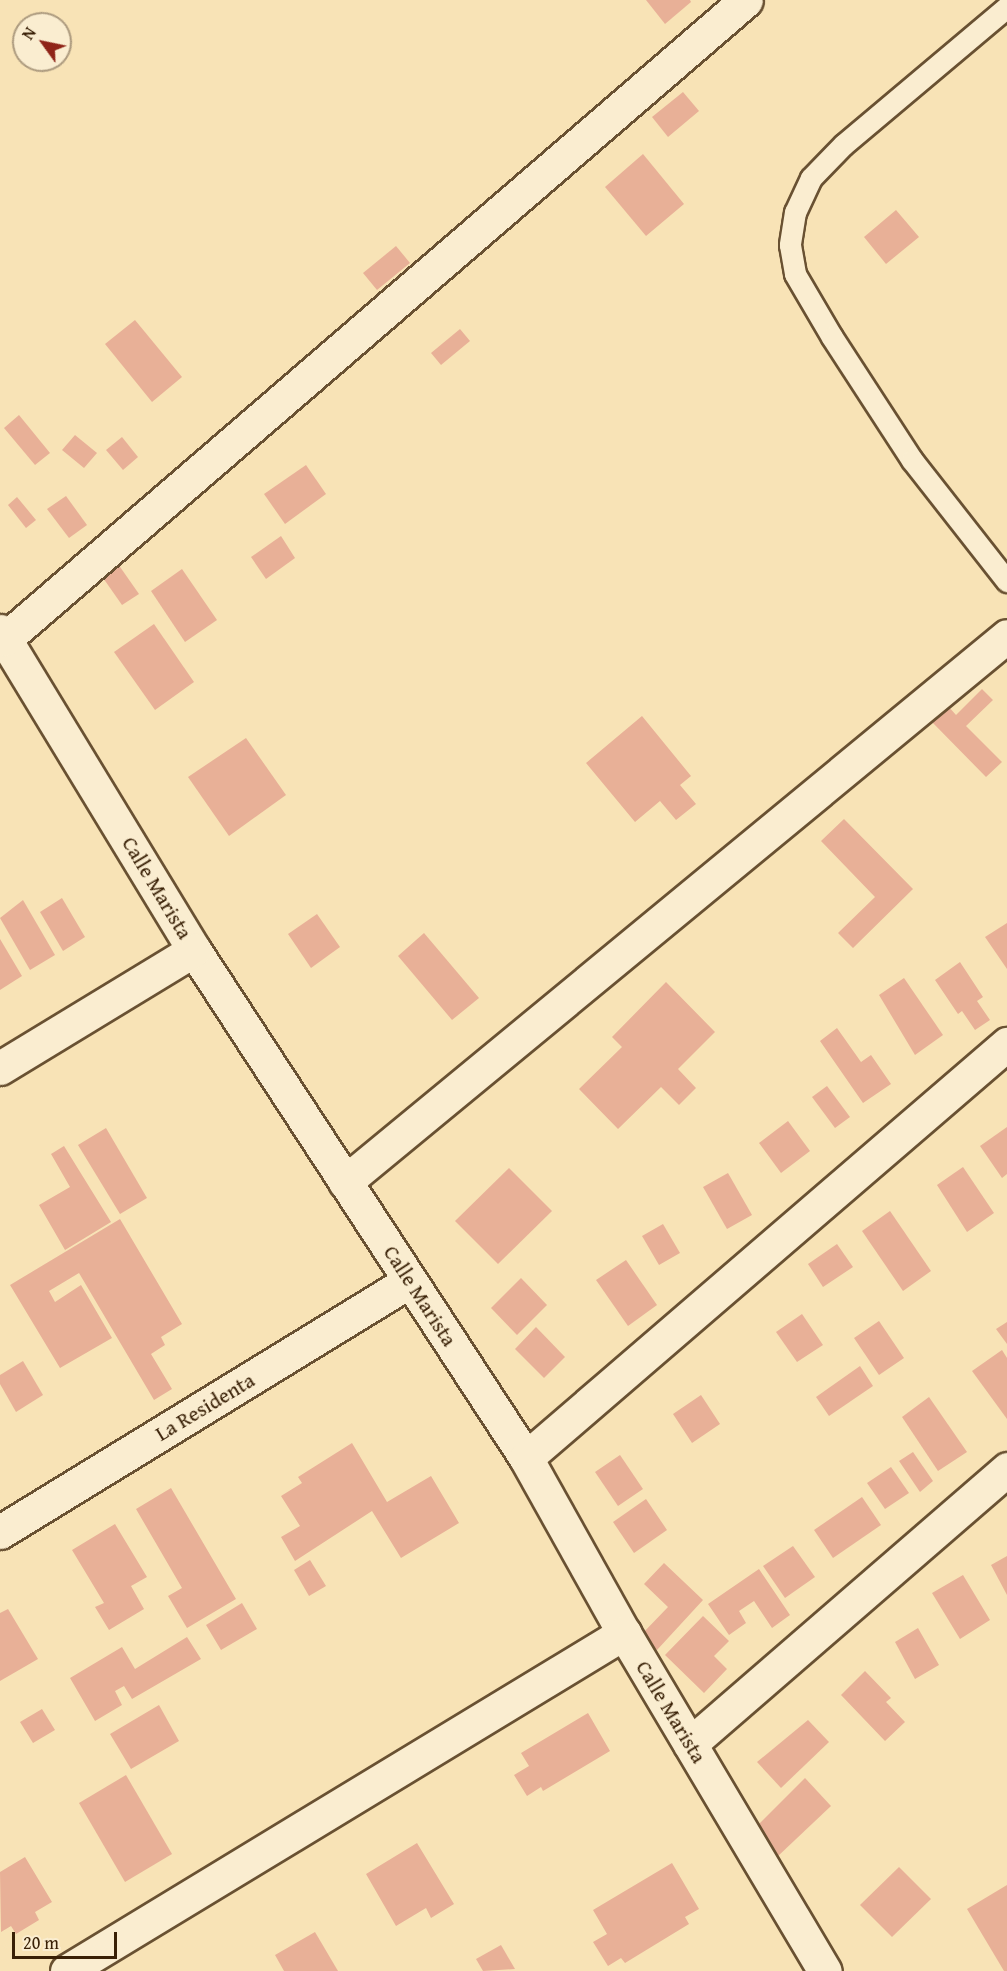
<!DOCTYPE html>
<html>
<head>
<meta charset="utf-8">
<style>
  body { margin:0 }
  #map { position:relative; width:1007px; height:1971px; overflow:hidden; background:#f8e3b6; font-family:"Gentium Book Plus",serif }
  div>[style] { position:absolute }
  .building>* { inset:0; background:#e8b097 }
  .roads { filter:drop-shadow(2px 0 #695132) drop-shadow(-2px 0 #695132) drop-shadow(0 2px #695132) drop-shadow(0 -2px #695132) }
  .service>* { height:21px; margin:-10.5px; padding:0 10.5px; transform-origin:10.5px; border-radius:10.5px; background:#faedd0 }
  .minor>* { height:33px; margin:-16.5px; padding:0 16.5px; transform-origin:16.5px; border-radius:16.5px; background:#faedd0 }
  span { translate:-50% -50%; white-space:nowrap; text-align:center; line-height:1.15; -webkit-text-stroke:6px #faedd0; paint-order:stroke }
  .street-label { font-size:21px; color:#392006 }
  .north { position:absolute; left:12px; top:12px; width:60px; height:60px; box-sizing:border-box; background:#faedd0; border:2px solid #ad9b7f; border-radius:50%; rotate:303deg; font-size:16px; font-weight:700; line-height:24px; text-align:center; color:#392006 }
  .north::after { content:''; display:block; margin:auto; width:21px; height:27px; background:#8f2418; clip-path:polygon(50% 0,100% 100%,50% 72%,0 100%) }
  .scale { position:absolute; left:12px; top:1932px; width:105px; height:27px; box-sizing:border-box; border:3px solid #392006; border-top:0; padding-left:8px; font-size:18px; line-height:21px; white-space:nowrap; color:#392006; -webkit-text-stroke:4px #faedd0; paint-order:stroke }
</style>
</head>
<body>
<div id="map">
  <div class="building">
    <i style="clip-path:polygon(646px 0,690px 0,691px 2px,665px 24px)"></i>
    <i style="clip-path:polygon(683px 92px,699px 111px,668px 137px,652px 117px)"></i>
    <i style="clip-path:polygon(643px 154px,684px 204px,646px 236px,605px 187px)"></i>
    <i style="clip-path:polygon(896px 210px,919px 237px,886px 264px,864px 237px)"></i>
    <i style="clip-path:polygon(396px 246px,410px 263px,377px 290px,363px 273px)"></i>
    <i style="clip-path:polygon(135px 320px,182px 377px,152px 402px,105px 344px)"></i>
    <i style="clip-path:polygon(460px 329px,470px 341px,441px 365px,431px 353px)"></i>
    <i style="clip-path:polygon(19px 415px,50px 453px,35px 465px,4px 428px)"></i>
    <i style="clip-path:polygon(75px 435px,97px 453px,84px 468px,62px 450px)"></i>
    <i style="clip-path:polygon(122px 437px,138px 457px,123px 470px,106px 450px)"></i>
    <i style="clip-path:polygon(306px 465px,326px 494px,285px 524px,264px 494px)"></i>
    <i style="clip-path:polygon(66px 496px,87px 525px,69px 538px,47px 509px)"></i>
    <i style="clip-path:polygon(17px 497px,36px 520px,26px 528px,8px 505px)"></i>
    <i style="clip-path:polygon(281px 536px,295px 558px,266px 579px,251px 557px)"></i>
    <i style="clip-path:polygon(118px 564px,139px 594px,122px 605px,101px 575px)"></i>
    <i style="clip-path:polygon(182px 569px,217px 620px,185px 642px,151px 591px)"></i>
    <i style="clip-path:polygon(154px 624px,194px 682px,155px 710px,114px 652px)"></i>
    <i style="clip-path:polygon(982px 689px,993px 700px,966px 726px,1002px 762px,986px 777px,932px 722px,948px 706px,956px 715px)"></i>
    <i style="clip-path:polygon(642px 716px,691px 776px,680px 785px,696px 804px,676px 820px,660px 801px,635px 822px,586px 763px)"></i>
    <i style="clip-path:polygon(246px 738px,286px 795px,229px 836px,188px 777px)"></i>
    <i style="clip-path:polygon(844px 819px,913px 889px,853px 948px,838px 933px,875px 897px,821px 841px)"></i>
    <i style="clip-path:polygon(62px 898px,85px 937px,63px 951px,40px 912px)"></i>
    <i style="clip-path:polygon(23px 900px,55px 955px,30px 970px,0 918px)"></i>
    <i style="clip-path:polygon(317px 914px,340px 947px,311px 968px,288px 934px)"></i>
    <i style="clip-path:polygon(1007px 923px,1007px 969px,985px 937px)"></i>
    <i style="clip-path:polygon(424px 933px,479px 998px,452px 1020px,398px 956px)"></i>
    <i style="clip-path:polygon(0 939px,22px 976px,0 990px)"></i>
    <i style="clip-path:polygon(960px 962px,983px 997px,977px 1001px,990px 1020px,975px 1030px,962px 1011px,958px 1014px,935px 980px)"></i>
    <i style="clip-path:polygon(904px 978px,943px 1035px,915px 1055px,879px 995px)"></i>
    <i style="clip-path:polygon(666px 982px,715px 1032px,678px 1069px,696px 1088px,679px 1105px,661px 1087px,618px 1129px,579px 1089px,622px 1047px,612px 1037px)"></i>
    <i style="clip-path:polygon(837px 1028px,861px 1062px,871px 1055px,891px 1084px,863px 1103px,820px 1041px)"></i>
    <i style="clip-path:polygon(827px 1086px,850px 1117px,835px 1128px,812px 1097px)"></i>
    <i style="clip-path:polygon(788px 1121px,810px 1151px,781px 1173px,759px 1143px)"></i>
    <i style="clip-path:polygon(1007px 1127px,1007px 1174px,1002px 1178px,980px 1146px)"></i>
    <i style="clip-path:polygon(106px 1128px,147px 1198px,120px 1214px,78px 1145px)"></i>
    <i style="clip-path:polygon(64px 1146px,111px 1222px,65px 1250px,39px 1205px,70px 1187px,51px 1154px)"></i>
    <i style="clip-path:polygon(963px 1167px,994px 1213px,967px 1232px,937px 1185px)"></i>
    <i style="clip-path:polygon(509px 1168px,552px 1211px,498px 1264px,455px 1221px)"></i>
    <i style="clip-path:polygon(728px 1173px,752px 1215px,727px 1229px,703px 1187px)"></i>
    <i style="clip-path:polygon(890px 1211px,931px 1271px,903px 1291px,862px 1231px)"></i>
    <i style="clip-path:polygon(120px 1219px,182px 1324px,161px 1337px,165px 1345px,151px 1354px,172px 1389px,154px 1400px,79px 1273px,49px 1291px,55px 1302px,81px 1285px,112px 1338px,60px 1368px,10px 1285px)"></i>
    <i style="clip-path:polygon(663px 1224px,680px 1253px,659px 1265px,642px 1236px)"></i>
    <i style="clip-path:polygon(837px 1244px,853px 1267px,823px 1287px,808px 1264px)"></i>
    <i style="clip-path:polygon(626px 1260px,657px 1305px,628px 1326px,596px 1280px)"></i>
    <i style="clip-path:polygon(521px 1278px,547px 1305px,517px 1335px,491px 1308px)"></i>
    <i style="clip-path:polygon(802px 1314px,823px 1345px,797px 1362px,776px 1332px)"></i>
    <i style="clip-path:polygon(879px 1321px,904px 1358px,879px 1375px,854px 1338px)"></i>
    <i style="clip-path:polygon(1007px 1322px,1007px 1344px,996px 1329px)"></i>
    <i style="clip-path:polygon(536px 1327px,565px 1357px,544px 1378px,515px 1349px)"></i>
    <i style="clip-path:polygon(1002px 1350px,1007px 1358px,1007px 1419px,972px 1371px)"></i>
    <i style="clip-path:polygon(23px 1361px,43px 1395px,16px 1412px,0 1384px,0 1375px)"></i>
    <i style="clip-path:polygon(860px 1366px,873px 1386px,829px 1416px,816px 1397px)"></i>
    <i style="clip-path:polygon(701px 1395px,720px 1424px,692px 1443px,673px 1414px)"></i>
    <i style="clip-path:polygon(929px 1397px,967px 1452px,938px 1471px,902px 1417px)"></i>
    <i style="clip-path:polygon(352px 1443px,387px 1502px,431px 1476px,459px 1523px,401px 1558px,372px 1511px,295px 1561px,281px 1537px,300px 1526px,281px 1496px,302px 1483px,298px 1477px)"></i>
    <i style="clip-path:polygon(913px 1452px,933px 1481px,920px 1492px,899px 1461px)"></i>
    <i style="clip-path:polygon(620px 1455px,643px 1489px,618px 1506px,595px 1472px)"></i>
    <i style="clip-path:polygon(891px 1467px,909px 1493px,885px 1509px,867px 1483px)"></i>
    <i style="clip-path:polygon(171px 1488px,236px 1599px,187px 1628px,168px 1596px,182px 1588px,136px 1509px)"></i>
    <i style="clip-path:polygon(862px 1497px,881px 1525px,833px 1558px,814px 1530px)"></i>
    <i style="clip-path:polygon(646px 1499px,667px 1530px,634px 1553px,613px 1522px)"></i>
    <i style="clip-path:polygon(115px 1524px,147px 1577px,131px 1586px,144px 1609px,109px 1630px,95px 1607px,104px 1603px,72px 1550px)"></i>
    <i style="clip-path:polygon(793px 1546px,815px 1577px,785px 1598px,763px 1566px)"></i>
    <i style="clip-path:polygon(1007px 1556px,1007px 1595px,991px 1565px)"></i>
    <i style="clip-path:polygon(310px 1560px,326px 1586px,309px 1596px,294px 1570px)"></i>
    <i style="clip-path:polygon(664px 1563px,703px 1600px,657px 1650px,641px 1635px,668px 1607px,644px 1584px)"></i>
    <i style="clip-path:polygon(759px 1569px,790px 1615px,772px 1628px,754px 1601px,739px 1611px,746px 1623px,729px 1635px,708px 1604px)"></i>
    <i style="clip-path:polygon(963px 1575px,990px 1620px,960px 1639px,932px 1593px)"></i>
    <i style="clip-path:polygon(242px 1603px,257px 1629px,221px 1650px,206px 1625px)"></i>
    <i style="clip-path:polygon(8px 1609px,38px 1659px,0 1681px,0 1613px)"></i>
    <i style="clip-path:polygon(703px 1616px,729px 1641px,714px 1656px,727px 1669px,704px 1693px,665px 1655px)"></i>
    <i style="clip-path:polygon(918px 1628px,939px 1665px,915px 1679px,895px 1642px)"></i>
    <i style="clip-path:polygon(187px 1637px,201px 1659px,132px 1699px,124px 1686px,115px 1691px,122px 1705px,95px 1721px,70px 1678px,122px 1647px,135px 1669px)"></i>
    <i style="clip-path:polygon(865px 1671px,891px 1698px,886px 1702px,905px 1722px,885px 1741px,841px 1695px)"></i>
    <i style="clip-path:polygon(159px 1705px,179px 1741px,131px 1769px,110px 1734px)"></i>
    <i style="clip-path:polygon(42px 1709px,55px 1730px,33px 1743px,20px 1722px)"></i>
    <i style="clip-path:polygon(588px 1713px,610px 1751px,543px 1791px,541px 1787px,527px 1796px,514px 1775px,529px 1766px,521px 1753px)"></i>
    <i style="clip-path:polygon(808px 1720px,829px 1742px,781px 1788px,757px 1762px)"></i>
    <i style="clip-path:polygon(126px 1775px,172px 1854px,125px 1882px,79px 1803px)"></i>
    <i style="clip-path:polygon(805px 1778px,831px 1806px,777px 1857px,753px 1830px)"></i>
    <i style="clip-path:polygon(417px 1843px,454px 1904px,431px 1918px,426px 1908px,396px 1926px,366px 1874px)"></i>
    <i style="clip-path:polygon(25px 1857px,52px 1902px,35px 1912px,39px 1920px,16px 1934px,11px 1926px,1px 1932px,0 1872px)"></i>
    <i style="clip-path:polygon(672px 1863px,699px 1909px,685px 1917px,689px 1924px,625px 1963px,621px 1958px,608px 1966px,593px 1942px,607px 1934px,593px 1910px)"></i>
    <i style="clip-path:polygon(899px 1867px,931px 1899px,892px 1937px,860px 1905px)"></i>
    <i style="clip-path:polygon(1007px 1885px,1007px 1971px,1004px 1971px,967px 1909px)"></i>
    <i style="clip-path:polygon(315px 1932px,338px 1971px,284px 1971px,275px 1955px)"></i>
    <i style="clip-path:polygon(501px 1945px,515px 1969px,483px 1971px,476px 1959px)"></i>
  </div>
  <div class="roads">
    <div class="service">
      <i style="left:1007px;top:7px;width:214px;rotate:139.9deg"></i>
      <i style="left:843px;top:145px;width:46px;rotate:134.1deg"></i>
      <i style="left:811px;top:178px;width:38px;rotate:115deg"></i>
      <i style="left:795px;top:212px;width:33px;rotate:99deg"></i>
      <i style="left:790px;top:245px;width:29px;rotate:80deg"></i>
      <i style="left:795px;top:274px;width:73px;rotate:59.6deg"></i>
      <i style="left:832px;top:337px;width:147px;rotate:57deg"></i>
      <i style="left:912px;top:460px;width:154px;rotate:51.9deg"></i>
    </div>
    <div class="minor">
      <i style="left:0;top:631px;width:373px;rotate:58.7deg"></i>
      <i style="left:194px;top:950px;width:607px;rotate:56.83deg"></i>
      <i style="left:526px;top:1458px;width:201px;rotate:60.8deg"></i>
      <i style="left:624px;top:1633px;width:393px;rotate:59.3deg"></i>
      <i style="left:5px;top:639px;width:978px;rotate:-40.77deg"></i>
      <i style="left:0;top:1068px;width:227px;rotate:-31.3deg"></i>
      <i style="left:345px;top:1182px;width:858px;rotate:-39.51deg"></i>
      <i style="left:526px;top:1458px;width:635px;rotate:-40.72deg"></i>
      <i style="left:0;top:1532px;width:481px;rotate:-31.5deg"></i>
      <i style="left:690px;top:1744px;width:420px;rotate:-40.9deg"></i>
      <i style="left:67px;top:1971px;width:652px;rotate:-31.25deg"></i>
    </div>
  </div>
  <div class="street-label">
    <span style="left:157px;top:888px;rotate:59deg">Calle Marista</span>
    <span style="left:420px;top:1296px;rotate:57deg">Calle Marista</span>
    <span style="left:205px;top:1407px;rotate:-31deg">La Residenta</span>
    <span style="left:671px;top:1712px;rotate:59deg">Calle Marista</span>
  </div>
  <div class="north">N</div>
  <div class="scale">20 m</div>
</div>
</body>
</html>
